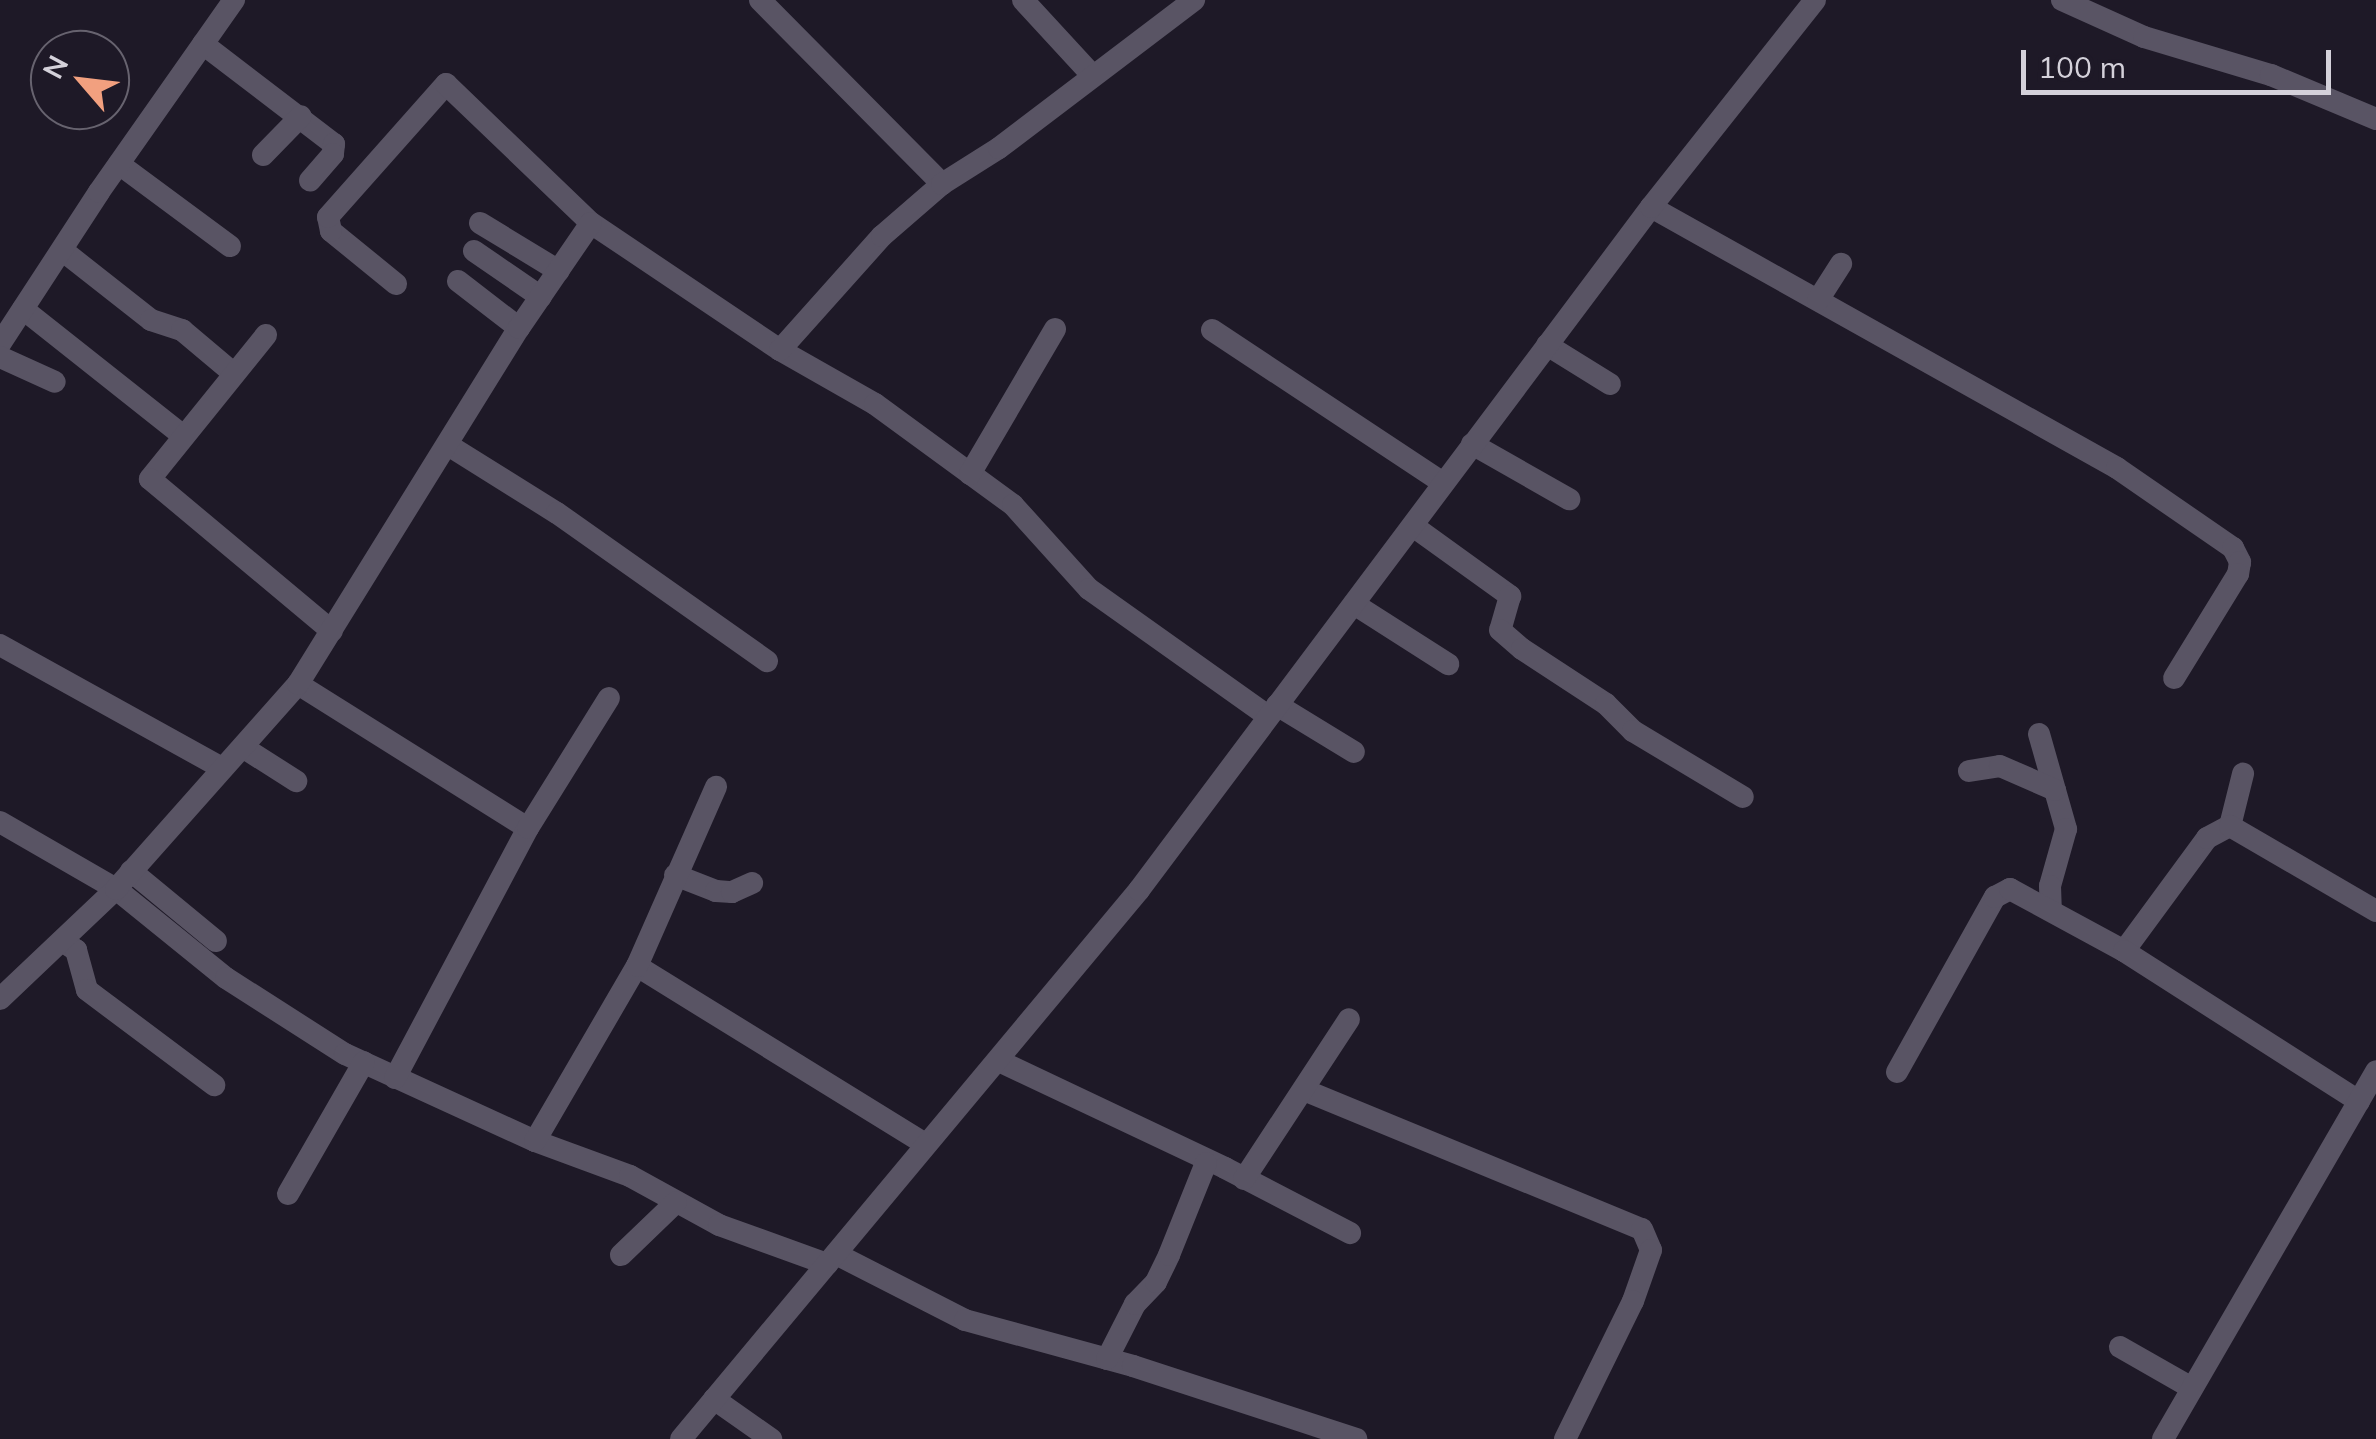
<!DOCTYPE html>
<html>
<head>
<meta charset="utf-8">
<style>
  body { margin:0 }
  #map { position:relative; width:2376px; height:1439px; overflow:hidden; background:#1e1927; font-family:Mulish,sans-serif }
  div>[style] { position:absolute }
  .street>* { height:22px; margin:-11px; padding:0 11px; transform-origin:11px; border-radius:11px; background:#595464 }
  span { translate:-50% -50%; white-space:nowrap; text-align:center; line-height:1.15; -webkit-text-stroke:8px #1e1927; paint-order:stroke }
  .north { position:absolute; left:30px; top:30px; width:100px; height:100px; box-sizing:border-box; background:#1e1927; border:2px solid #67636f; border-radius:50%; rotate:298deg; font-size:28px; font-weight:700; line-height:40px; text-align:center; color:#d4d1da }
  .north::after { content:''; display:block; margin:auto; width:35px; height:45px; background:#f2a07f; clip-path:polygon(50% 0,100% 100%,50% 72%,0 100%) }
  .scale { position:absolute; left:2021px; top:50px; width:310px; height:45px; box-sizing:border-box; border:5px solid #d4d1da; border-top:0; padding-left:12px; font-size:30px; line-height:35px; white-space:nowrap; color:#d4d1da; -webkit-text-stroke:8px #1e1927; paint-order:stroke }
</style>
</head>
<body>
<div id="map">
  <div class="street">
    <i style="left:760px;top:0;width:259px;rotate:45.3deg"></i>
    <i style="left:1023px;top:0;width:103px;rotate:47.4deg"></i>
    <i style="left:2062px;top:0;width:90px;rotate:24.3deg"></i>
    <i style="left:2144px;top:37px;width:133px;rotate:16.7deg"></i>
    <i style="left:2271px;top:75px;width:114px;rotate:22.7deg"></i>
    <i style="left:203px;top:44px;width:165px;rotate:37.4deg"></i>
    <i style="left:334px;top:144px;width:10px;rotate:96deg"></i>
    <i style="left:333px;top:154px;width:35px;rotate:131deg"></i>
    <i style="left:263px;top:155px;width:54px;rotate:-45.7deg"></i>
    <i style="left:119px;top:164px;width:138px;rotate:36.5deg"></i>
    <i style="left:1651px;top:207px;width:534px;rotate:29.25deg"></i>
    <i style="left:2117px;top:468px;width:141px;rotate:34.6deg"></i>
    <i style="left:2233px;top:548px;width:16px;rotate:63deg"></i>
    <i style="left:2240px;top:562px;width:12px;rotate:99deg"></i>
    <i style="left:2238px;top:574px;width:122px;rotate:121.6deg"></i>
    <i style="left:480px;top:223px;width:92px;rotate:31.3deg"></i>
    <i style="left:62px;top:250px;width:113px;rotate:38.2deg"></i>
    <i style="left:151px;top:320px;width:33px;rotate:18deg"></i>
    <i style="left:182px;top:330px;width:67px;rotate:40.1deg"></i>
    <i style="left:474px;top:251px;width:81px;rotate:34.5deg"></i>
    <i style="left:458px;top:281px;width:77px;rotate:37.6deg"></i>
    <i style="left:396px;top:284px;width:84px;rotate:-140.8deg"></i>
    <i style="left:331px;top:231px;width:14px;rotate:-102deg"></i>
    <i style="left:328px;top:217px;width:178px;rotate:-48.4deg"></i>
    <i style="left:446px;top:84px;width:201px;rotate:43.8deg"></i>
    <i style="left:591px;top:223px;width:228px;rotate:33.9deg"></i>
    <i style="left:780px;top:350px;width:109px;rotate:29.6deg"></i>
    <i style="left:875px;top:404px;width:171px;rotate:36.2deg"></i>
    <i style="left:1013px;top:505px;width:113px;rotate:47.9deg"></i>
    <i style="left:1089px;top:589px;width:219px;rotate:35.4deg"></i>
    <i style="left:1818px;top:300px;width:43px;rotate:-57.4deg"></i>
    <i style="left:23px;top:309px;width:204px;rotate:38.4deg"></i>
    <i style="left:1212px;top:330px;width:277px;rotate:33.5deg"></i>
    <i style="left:266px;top:335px;width:185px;rotate:128.9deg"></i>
    <i style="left:150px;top:479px;width:237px;rotate:39.9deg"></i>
    <i style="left:0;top:344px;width:181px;rotate:-56.9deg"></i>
    <i style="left:99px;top:192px;width:235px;rotate:-54.9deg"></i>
    <i style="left:1547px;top:345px;width:74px;rotate:31.8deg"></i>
    <i style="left:780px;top:350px;width:153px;rotate:-48.2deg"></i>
    <i style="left:882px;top:236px;width:79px;rotate:-40.9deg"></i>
    <i style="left:942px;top:184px;width:67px;rotate:-32.3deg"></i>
    <i style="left:999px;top:148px;width:245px;rotate:-37.2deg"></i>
    <i style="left:0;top:357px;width:60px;rotate:24.4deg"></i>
    <i style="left:1472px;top:444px;width:112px;rotate:29.6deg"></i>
    <i style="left:448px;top:445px;width:128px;rotate:32deg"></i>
    <i style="left:557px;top:513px;width:257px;rotate:35.2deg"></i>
    <i style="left:970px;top:474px;width:168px;rotate:-59.6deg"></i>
    <i style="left:1413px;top:526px;width:120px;rotate:35.8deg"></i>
    <i style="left:1510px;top:596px;width:35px;rotate:106deg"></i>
    <i style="left:1500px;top:630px;width:29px;rotate:41deg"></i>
    <i style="left:1522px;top:649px;width:100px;rotate:33.2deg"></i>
    <i style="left:1606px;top:704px;width:38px;rotate:45deg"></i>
    <i style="left:1633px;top:731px;width:128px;rotate:31deg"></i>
    <i style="left:1354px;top:604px;width:112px;rotate:32.6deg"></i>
    <i style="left:0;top:645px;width:254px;rotate:29deg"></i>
    <i style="left:298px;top:684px;width:271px;rotate:32.1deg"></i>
    <i style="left:1277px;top:705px;width:90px;rotate:31.4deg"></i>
    <i style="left:2039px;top:734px;width:99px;rotate:74.1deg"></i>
    <i style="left:2066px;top:829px;width:59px;rotate:105.7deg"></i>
    <i style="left:2050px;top:886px;width:24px;rotate:88deg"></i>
    <i style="left:244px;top:748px;width:62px;rotate:32.4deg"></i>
    <i style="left:1969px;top:771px;width:31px;rotate:-9deg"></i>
    <i style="left:2000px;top:766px;width:60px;rotate:23.6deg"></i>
    <i style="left:0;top:822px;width:134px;rotate:30deg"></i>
    <i style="left:116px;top:889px;width:141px;rotate:39deg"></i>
    <i style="left:226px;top:978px;width:141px;rotate:32.6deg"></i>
    <i style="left:345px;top:1054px;width:209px;rotate:24.6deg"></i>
    <i style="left:535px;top:1141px;width:101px;rotate:20.2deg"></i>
    <i style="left:630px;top:1176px;width:102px;rotate:28.8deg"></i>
    <i style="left:719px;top:1225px;width:115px;rotate:19.9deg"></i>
    <i style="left:2230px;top:826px;width:54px;rotate:-76deg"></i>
    <i style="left:131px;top:871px;width:110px;rotate:39.5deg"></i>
    <i style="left:675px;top:875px;width:44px;rotate:21.3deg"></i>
    <i style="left:716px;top:891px;width:16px;rotate:4deg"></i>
    <i style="left:732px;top:892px;width:22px;rotate:-24deg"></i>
    <i style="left:62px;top:941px;width:17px;rotate:33deg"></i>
    <i style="left:76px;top:950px;width:41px;rotate:74.6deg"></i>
    <i style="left:87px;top:990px;width:159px;rotate:36.8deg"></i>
    <i style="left:2124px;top:951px;width:140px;rotate:-53.7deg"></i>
    <i style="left:2207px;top:838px;width:26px;rotate:-28deg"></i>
    <i style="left:2230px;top:826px;width:169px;rotate:30.2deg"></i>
    <i style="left:637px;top:966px;width:339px;rotate:31.7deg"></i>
    <i style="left:0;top:999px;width:160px;rotate:-43.5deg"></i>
    <i style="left:116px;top:889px;width:274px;rotate:-48.4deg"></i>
    <i style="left:298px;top:684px;width:419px;rotate:-58.2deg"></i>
    <i style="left:519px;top:328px;width:127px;rotate:-55.6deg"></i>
    <i style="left:999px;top:1061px;width:250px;rotate:25.3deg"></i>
    <i style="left:1225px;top:1168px;width:141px;rotate:27.5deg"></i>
    <i style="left:1897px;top:1072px;width:201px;rotate:-60.8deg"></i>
    <i style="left:1995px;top:897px;width:17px;rotate:-28deg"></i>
    <i style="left:2010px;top:889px;width:130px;rotate:28.5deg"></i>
    <i style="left:2124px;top:951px;width:279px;rotate:32.6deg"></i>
    <i style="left:395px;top:1078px;width:283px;rotate:-62deg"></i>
    <i style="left:528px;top:828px;width:153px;rotate:-58.1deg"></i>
    <i style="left:1304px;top:1090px;width:365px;rotate:22.4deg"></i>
    <i style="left:1642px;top:1229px;width:23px;rotate:67deg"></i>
    <i style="left:1651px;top:1250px;width:54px;rotate:109.4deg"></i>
    <i style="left:1633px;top:1301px;width:154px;rotate:116.2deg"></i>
    <i style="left:535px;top:1141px;width:203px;rotate:-59.8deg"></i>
    <i style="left:637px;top:966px;width:196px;rotate:-66.2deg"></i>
    <i style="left:1244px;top:1179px;width:191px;rotate:-56.7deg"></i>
    <i style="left:288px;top:1194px;width:152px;rotate:-60.1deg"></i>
    <i style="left:836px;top:1254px;width:145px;rotate:27.1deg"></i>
    <i style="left:965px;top:1320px;width:174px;rotate:15.3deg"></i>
    <i style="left:1133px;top:1366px;width:235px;rotate:18.1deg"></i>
    <i style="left:621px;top:1255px;width:76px;rotate:-43.9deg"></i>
    <i style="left:2120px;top:1347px;width:83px;rotate:29.7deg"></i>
    <i style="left:1107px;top:1359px;width:62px;rotate:-63deg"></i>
    <i style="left:1135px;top:1304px;width:30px;rotate:-46deg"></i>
    <i style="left:1156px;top:1282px;width:30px;rotate:-64deg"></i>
    <i style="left:1169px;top:1255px;width:99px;rotate:-68.1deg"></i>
    <i style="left:714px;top:1399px;width:70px;rotate:35.1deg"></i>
    <i style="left:681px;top:1439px;width:715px;rotate:-50.16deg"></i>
    <i style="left:1139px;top:890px;width:854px;rotate:-53.14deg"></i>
    <i style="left:1651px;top:207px;width:264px;rotate:-51.6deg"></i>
    <i style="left:2163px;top:1439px;width:425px;rotate:-59.9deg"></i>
  </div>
  <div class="north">N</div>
  <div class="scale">100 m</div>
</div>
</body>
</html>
